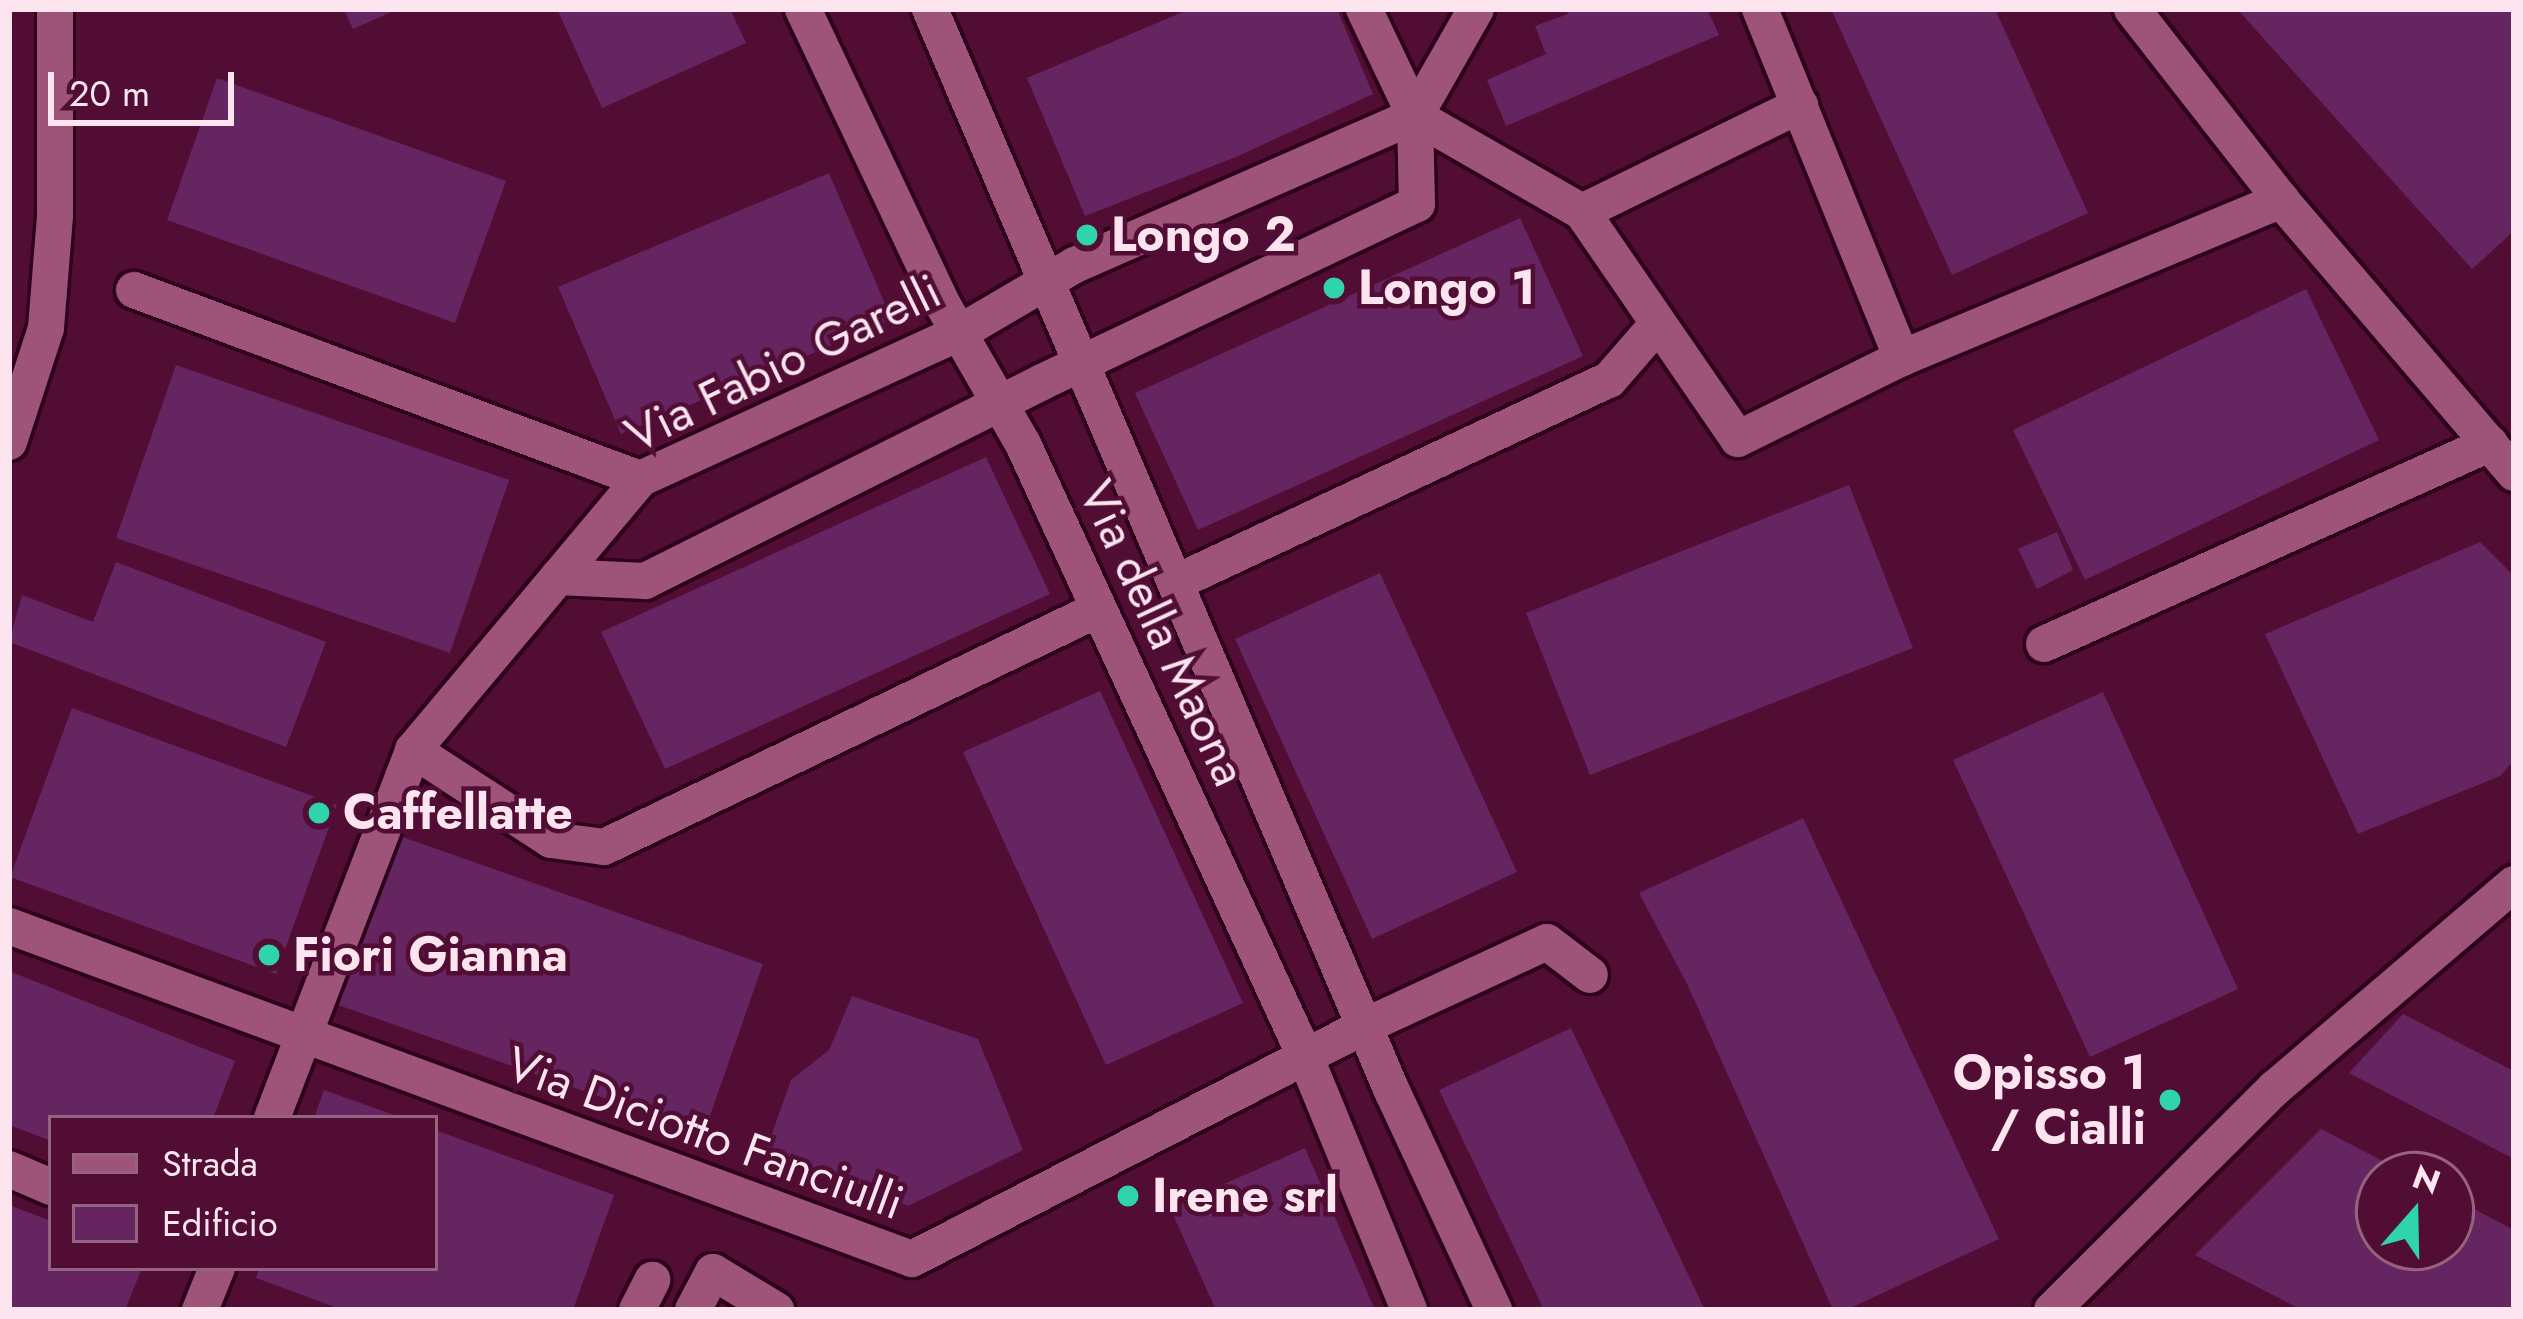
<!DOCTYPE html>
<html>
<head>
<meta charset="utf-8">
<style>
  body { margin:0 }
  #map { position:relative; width:2523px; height:1319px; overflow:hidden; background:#510d34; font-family:Jost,sans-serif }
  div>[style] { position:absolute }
  .building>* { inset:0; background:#642560 }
  .roads { filter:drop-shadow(3px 0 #2e001b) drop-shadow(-3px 0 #2e001b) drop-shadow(0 3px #2e001b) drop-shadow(0 -3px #2e001b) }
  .minor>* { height:36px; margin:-18px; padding:0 18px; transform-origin:18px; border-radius:18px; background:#9d5478 }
  .dots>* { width:33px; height:33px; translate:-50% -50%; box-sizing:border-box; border:6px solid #510d34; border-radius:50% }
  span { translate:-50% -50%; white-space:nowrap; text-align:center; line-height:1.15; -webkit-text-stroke:9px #510d34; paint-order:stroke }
  .poi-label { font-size:48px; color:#fee4ef; font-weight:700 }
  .left { translate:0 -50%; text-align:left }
  .right { translate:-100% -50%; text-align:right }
  .street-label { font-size:48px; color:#fee4ef }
  .frame { position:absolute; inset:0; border:12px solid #fee4ef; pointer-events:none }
  .legend { position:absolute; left:48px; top:1115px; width:390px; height:156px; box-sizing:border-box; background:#510d34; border:3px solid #96637f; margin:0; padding:15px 21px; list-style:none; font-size:36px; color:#fee4ef }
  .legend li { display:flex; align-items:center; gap:24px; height:60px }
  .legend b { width:60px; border:3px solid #96637f }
  .north { position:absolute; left:2355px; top:1151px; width:120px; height:120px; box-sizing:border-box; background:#510d34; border:3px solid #96637f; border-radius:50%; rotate:20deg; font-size:33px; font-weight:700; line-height:48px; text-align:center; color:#fee4ef }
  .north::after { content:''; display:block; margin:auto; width:42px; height:54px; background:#30d4aa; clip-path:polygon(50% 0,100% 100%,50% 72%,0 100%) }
  .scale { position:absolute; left:48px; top:72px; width:186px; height:54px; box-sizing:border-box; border:6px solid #fee4ef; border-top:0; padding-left:15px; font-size:36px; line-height:42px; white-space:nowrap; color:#fee4ef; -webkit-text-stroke:9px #510d34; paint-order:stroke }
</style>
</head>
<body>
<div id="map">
  <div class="building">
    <i style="clip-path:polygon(344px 9px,398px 9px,353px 29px)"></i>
    <i style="clip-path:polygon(557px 9px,730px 9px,746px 43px,602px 108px)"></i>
    <i style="clip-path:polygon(1190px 9px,1337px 9px,1373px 94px,1236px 157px,1085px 216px,1027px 78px)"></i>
    <i style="clip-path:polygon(1566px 9px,1707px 9px,1719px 35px,1506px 126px,1487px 80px,1546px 54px,1535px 26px,1568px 14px)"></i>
    <i style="clip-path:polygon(1831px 9px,1995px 9px,2088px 213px,1952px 275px)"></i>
    <i style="clip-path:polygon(2237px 9px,2514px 9px,2514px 231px,2472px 269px)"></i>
    <i style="clip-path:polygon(217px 78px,506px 181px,455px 323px,167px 220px)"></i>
    <i style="clip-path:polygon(829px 173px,892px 320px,621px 434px,558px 287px)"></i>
    <i style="clip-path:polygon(1520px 218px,1583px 356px,1198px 530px,1135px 393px)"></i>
    <i style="clip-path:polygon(2306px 289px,2379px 440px,2085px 580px,2013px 430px)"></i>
    <i style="clip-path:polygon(176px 365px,509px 480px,450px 653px,116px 538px)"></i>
    <i style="clip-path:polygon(986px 457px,1050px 594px,665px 769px,601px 632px)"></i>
    <i style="clip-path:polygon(1849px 485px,1913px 648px,1590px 775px,1526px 613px)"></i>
    <i style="clip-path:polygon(2057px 532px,2073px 570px,2037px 589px,2018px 549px)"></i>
    <i style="clip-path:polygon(2480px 542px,2514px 576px,2514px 761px,2500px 776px,2358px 834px,2265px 634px)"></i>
    <i style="clip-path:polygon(116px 562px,326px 642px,286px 747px,9px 642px,22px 595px,93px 622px)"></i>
    <i style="clip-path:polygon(1380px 573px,1517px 872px,1372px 939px,1235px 639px)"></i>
    <i style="clip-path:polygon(1100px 691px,1243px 1003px,1106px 1065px,963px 752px)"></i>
    <i style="clip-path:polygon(2103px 692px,2238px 989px,2090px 1057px,1953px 760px)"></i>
    <i style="clip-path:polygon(72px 708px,337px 805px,276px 974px,10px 877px)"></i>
    <i style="clip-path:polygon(1803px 818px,1999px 1239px,1846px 1310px,1833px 1310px,1688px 986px,1639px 893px)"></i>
    <i style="clip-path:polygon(397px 835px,763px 964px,704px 1133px,338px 1005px)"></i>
    <i style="clip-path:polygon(9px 971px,235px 1061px,213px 1118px,51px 1118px,51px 1141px,9px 1125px)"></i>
    <i style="clip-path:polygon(852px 996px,978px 1039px,1023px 1150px,908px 1206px,841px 1176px,765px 1153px,791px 1080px,829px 1050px)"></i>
    <i style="clip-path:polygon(2403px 1014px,2514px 1071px,2514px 1159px,2349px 1073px)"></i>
    <i style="clip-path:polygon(1571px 1028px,1705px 1310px,1544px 1310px,1439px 1090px)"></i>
    <i style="clip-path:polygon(324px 1090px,400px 1117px,400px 1118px,314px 1118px)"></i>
    <i style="clip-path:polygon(2321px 1129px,2410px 1175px,2379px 1175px,2379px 1247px,2451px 1247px,2451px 1197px,2514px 1230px,2514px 1310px,2302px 1310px,2195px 1255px)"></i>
    <i style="clip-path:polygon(435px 1130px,614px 1195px,573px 1310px,343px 1310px,256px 1278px,259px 1268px,435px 1268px)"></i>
    <i style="clip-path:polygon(1305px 1148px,1375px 1310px,1216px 1310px,1170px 1208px)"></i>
    <i style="clip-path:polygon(9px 1205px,51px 1221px,51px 1268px,142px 1268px,125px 1310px,9px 1310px)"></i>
  </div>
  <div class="roads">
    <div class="minor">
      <i style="left:803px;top:9px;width:327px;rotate:64.7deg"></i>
      <i style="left:943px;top:305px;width:160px;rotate:60.1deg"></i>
      <i style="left:1023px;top:444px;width:674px;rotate:65.26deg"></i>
      <i style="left:1305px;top:1056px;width:274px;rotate:67.7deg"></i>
      <i style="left:930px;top:9px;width:1177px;rotate:66.88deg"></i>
      <i style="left:1392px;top:1091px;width:242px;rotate:65deg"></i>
      <i style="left:1364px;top:9px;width:119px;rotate:64.5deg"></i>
      <i style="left:1415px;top:116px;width:193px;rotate:29.9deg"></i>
      <i style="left:1582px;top:212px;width:243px;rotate:-26.1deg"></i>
      <i style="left:1760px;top:9px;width:377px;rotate:67.9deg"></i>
      <i style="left:2132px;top:9px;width:242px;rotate:52deg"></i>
      <i style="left:2281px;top:200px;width:359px;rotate:49.5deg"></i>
      <i style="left:1582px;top:212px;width:275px;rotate:55.5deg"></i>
      <i style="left:1738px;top:439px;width:183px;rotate:-26.3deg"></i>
      <i style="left:1902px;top:358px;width:411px;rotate:-22.6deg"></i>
      <i style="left:134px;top:290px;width:540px;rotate:20.48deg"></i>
      <i style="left:9px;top:442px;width:120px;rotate:-72deg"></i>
      <i style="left:46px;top:328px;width:113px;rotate:-85.4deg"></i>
      <i style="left:55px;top:215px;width:206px;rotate:-90deg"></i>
      <i style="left:558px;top:577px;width:87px;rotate:2.6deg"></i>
      <i style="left:645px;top:581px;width:444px;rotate:-26.6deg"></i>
      <i style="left:1042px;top:382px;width:415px;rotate:-25.4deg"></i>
      <i style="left:1417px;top:204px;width:88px;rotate:-91.3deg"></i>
      <i style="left:1415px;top:116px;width:123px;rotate:-60.3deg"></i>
      <i style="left:1177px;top:582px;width:477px;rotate:-25.1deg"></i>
      <i style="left:1609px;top:380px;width:72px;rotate:-49deg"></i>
      <i style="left:2044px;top:644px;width:489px;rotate:-24.2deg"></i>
      <i style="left:413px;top:750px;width:165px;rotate:33.1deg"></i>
      <i style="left:551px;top:840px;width:53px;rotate:7.5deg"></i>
      <i style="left:604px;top:847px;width:549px;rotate:-25.68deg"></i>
      <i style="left:9px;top:926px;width:962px;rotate:20.24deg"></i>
      <i style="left:912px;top:1259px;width:509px;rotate:-27.22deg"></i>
      <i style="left:1365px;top:1026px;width:200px;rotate:-24.8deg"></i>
      <i style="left:1547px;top:942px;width:54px;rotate:37.5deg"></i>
      <i style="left:272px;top:1118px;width:394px;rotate:-69deg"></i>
      <i style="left:413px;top:750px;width:354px;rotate:-50deg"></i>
      <i style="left:640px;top:479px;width:351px;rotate:-24.6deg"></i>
      <i style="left:959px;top:333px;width:134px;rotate:-30.4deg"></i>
      <i style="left:1075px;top:265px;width:371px;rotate:-23.7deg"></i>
      <i style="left:9px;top:1169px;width:46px;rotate:23.2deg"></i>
      <i style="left:200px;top:1310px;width:45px;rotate:-68deg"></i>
      <i style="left:637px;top:1310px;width:34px;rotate:-63deg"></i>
      <i style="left:693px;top:1310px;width:43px;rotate:-62.2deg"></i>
      <i style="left:713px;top:1272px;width:74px;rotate:31.1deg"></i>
      <i style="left:2052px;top:1310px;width:315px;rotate:-44.9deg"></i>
      <i style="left:2275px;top:1088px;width:314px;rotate:-40.5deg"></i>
    </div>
  </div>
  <div class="dots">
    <i style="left:1087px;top:235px;background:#30d4aa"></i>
    <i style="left:1334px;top:288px;background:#30d4aa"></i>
    <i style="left:319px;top:813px;background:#30d4aa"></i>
    <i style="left:269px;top:955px;background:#30d4aa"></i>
    <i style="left:2170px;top:1100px;background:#30d4aa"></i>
    <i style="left:1128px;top:1196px;background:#30d4aa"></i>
  </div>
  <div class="poi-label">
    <span class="left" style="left:1111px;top:235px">Longo 2</span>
    <span class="left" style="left:1358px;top:288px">Longo 1</span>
    <span class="left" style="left:343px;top:813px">Caffellatte</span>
    <span class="left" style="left:293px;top:955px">Fiori Gianna</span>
    <span class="right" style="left:2146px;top:1100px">Opisso 1<br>/ Cialli</span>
    <span class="left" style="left:1152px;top:1196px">Irene srl</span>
  </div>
  <div class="street-label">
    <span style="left:783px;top:363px;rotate:-26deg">Via Fabio Garelli</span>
    <span style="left:1163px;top:633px;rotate:65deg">Via della Maona</span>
    <span style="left:705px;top:1133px;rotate:20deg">Via Diciotto Fanciulli</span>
  </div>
  <div class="frame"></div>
  <ul class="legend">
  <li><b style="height:15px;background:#9d5478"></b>Strada</li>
  <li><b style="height:33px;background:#642560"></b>Edificio</li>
  </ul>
  <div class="north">N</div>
  <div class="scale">20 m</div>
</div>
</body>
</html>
